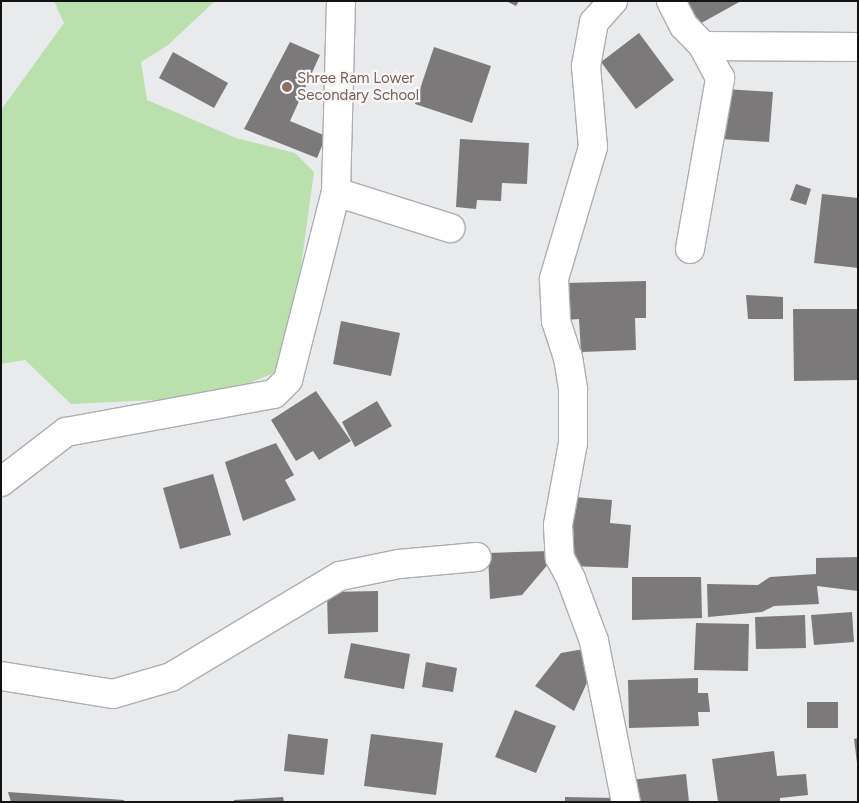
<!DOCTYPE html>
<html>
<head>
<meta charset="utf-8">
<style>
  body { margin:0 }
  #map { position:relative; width:859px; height:803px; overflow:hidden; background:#e9eaec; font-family:Figtree,sans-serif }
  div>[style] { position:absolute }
  .green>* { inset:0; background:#b9e0ad }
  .building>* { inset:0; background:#7b797a }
  .roads { filter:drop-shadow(1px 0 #aeaeb0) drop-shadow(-1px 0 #aeaeb0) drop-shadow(0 1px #aeaeb0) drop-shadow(0 -1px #aeaeb0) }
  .minor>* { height:28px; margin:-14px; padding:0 14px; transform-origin:14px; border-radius:14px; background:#fff }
  .dots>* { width:14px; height:14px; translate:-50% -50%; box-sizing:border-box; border:2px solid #f7f7f9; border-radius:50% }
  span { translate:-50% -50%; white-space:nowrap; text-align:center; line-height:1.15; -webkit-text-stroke:4.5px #f7f7f9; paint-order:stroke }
  .education-label { font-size:15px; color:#785e54 }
  .left { translate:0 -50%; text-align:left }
  .frame { position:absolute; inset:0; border:2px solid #131314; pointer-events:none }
</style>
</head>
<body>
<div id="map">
  <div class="green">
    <i style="clip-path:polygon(54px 1px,215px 1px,168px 45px,141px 62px,147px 100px,236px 138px,295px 153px,314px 172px,301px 266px,276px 372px,216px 397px,71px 404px,25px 360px,1px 364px,1px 110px,64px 23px)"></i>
  </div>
  <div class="building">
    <i style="clip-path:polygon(506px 1px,519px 1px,516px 6px)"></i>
    <i style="clip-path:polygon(682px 1px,741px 1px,696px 26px)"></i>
    <i style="clip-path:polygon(639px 33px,674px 80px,636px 109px,601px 62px)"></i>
    <i style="clip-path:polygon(290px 42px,320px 55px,290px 121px,326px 136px,317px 158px,244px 129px)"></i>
    <i style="clip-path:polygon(434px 47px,491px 66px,472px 123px,415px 104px)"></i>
    <i style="clip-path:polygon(173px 52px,228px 83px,214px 108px,159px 78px)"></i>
    <i style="clip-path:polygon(725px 89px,773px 92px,769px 142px,721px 139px)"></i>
    <i style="clip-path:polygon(460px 139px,529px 143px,527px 184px,502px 183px,501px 201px,477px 200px,476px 209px,456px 207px)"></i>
    <i style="clip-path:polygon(796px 184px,811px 189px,806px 205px,790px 200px)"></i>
    <i style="clip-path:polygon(822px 194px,858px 198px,858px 268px,814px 263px)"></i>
    <i style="clip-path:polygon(646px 281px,646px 318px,635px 318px,636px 350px,581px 352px,579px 319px,566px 320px,565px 283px)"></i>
    <i style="clip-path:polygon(746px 295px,783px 297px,783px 319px,748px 319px)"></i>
    <i style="clip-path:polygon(793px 309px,858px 309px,858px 380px,794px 381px)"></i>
    <i style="clip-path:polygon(341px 321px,400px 333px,391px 376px,333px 364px)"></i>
    <i style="clip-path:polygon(316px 391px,351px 441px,319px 460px,313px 451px,296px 461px,271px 420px)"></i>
    <i style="clip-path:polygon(377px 401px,392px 426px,355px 447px,342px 422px)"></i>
    <i style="clip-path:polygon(276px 443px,294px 475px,285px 480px,296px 500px,243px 521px,225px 462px)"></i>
    <i style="clip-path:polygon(213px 474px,231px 535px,180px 549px,163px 488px)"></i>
    <i style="clip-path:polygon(574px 497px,612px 500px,610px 523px,631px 525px,628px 568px,569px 566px)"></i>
    <i style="clip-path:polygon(550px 551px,549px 563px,522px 595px,490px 599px,488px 553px)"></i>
    <i style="clip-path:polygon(858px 557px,858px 591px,817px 586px,819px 604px,774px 606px,762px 612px,708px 617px,707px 584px,758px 585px,770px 577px,816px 574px,816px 558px)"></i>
    <i style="clip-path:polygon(632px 577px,701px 577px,702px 618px,632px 620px)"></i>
    <i style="clip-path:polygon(378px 591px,378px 632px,328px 634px,327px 592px)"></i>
    <i style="clip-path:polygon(852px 612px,854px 642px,814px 645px,811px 615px)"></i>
    <i style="clip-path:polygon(805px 615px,806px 648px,756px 649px,755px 617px)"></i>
    <i style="clip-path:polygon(696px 623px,749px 624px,748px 671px,694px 670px)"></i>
    <i style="clip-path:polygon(351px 643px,410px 654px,404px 689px,344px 678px)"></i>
    <i style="clip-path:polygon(584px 649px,596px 663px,574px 711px,535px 686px,561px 653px)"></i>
    <i style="clip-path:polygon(426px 662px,457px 668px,453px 692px,422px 687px)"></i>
    <i style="clip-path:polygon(698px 678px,698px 693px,708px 693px,710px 712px,698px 712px,699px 726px,629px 728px,628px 680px)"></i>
    <i style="clip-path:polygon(807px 702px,838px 702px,838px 728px,807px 728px)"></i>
    <i style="clip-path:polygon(515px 710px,556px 726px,536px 773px,495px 757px)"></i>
    <i style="clip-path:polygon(288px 734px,328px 739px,324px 775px,284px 771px)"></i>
    <i style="clip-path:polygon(371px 734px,443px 743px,436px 795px,364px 786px)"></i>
    <i style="clip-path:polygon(858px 738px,858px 763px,857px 763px,854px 739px)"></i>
    <i style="clip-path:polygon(774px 751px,777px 776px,806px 774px,808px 795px,780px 798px,780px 802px,718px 802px,712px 759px)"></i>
    <i style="clip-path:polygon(686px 774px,689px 802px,632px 802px,630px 780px)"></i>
    <i style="clip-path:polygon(8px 792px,124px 800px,124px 802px,11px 802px)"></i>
    <i style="clip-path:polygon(283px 797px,284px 802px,234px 802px,234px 800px)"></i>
    <i style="clip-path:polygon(565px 797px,614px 798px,614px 802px,565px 802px)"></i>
  </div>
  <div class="roads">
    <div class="minor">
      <i style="left:613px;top:1px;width:28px;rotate:132deg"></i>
      <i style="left:594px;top:22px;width:45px;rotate:100.3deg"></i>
      <i style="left:586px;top:66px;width:81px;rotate:85.1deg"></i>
      <i style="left:593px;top:147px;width:138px;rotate:106.5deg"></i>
      <i style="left:554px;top:279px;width:42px;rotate:87.3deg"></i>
      <i style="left:556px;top:321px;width:38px;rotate:72deg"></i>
      <i style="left:568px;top:357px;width:33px;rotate:81deg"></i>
      <i style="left:573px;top:390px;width:53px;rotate:90deg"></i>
      <i style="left:573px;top:443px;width:83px;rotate:100.4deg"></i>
      <i style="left:558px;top:525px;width:33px;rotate:87deg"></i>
      <i style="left:560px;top:558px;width:24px;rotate:62deg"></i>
      <i style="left:571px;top:579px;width:66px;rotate:69.6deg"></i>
      <i style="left:594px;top:641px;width:164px;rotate:78.8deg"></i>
      <i style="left:671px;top:1px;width:28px;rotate:63deg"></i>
      <i style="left:684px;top:26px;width:28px;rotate:46deg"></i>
      <i style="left:703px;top:46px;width:155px;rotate:0.4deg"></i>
      <i style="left:336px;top:192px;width:120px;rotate:17.5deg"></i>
      <i style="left:690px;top:249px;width:174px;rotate:-80deg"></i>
      <i style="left:720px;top:78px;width:36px;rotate:-118deg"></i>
      <i style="left:1px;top:482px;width:82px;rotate:-37.6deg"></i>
      <i style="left:66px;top:432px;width:211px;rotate:-10.4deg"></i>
      <i style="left:274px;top:394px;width:20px;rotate:-45deg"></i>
      <i style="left:288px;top:380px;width:194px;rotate:-75.7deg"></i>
      <i style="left:336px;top:192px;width:191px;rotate:-88.5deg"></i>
      <i style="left:1px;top:676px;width:113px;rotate:9.1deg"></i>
      <i style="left:113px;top:694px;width:60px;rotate:-16.3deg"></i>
      <i style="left:171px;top:677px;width:197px;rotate:-30.9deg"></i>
      <i style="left:340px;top:576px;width:60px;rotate:-11.5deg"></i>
      <i style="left:399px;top:564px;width:78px;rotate:-5.1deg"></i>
    </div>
  </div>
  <div class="dots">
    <i style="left:287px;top:87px;background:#8d6e63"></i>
  </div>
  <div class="education-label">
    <span class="left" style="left:297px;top:87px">Shree Ram Lower<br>Secondary School</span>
  </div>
  <div class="frame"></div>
</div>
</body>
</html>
